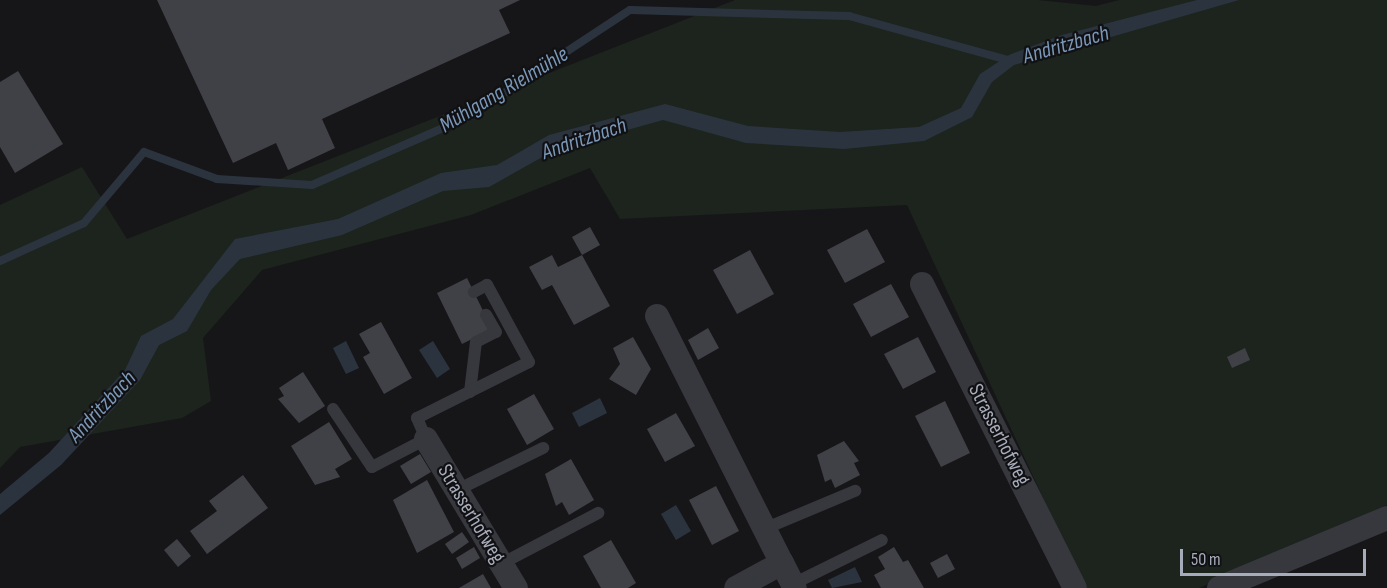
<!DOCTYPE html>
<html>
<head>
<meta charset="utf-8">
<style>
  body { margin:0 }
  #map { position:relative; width:1387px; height:588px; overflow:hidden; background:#161619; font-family:"Sofia Sans Condensed",sans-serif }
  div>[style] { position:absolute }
  .green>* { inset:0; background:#1c241d }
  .water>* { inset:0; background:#2b343e }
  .stream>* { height:8px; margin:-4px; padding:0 4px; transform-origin:4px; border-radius:4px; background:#2b343e }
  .building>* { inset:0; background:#404146 }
  .service>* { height:12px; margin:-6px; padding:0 6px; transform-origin:6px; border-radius:6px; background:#37383e }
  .minor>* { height:24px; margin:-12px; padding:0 12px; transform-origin:12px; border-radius:12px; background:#37383e }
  span { translate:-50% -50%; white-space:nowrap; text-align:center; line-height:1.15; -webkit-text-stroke:4.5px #111114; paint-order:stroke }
  .street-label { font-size:21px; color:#a7acba }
  .water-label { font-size:22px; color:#7b98b8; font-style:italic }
  .scale { position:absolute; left:1180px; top:549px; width:186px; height:27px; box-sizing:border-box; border:3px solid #a7acba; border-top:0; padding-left:8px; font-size:18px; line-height:21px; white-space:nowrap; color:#a7acba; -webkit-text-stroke:4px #111114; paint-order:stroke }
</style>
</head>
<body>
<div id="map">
  <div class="green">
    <i style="clip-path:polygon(735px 0,1038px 0,1096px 6px,1119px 0,1387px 0,1387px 505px,1199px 588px,1085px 588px,907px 205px,620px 219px,590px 168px,471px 215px,262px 270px,203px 338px,211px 401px,182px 418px,20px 447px,0 468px,0 205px,82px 167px,127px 239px)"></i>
  </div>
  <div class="water">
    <i style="clip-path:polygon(1197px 0,1239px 0,1014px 65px,992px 82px,972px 117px,924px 141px,844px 149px,746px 143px,663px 120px,555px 150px,489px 187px,443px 191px,342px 235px,240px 259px,211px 290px,187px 331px,159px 345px,140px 380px,61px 465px,0 515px,0 494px,49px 453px,125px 370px,141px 336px,173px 319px,235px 239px,338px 219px,441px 173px,497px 165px,549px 135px,665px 104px,748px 126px,840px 132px,919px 127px,961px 108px,980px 74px,1009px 55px,1062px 35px)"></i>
    <i style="clip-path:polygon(346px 341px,359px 368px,346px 374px,333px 348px)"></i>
    <i style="clip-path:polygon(433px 341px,450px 369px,437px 378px,419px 350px)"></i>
    <i style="clip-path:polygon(600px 398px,607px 413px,579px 427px,572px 413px)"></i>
    <i style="clip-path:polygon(676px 505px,691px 531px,676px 540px,661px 514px)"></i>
    <i style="clip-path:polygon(855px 567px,862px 582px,832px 588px,828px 580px)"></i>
  </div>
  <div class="stream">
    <i style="left:0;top:261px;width:92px;rotate:-24.3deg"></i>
    <i style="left:84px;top:223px;width:93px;rotate:-49.8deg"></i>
    <i style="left:144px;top:152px;width:78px;rotate:20.3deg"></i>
    <i style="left:217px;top:179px;width:95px;rotate:3.6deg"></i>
    <i style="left:312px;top:185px;width:168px;rotate:-23.5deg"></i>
    <i style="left:466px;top:118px;width:196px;rotate:-33.4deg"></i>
    <i style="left:630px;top:10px;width:219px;rotate:1.6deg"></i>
    <i style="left:849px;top:16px;width:168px;rotate:15.5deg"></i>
  </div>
  <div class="building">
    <i style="clip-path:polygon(157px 0,520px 0,499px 10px,510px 33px,322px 119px,335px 148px,288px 170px,276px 143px,233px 163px)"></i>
    <i style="clip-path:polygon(18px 71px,63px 144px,15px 173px,0 147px,0 82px)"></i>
    <i style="clip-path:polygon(590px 227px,600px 245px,582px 255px,572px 237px)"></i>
    <i style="clip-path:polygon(867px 229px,885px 262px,845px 283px,827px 250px)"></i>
    <i style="clip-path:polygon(750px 250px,774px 294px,737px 314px,713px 270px)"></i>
    <i style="clip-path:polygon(552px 255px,558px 267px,582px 255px,610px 306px,574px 325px,552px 285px,542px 290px,529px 267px)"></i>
    <i style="clip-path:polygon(467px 278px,492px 329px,462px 344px,437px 293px)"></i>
    <i style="clip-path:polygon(891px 284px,909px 317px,871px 337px,853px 304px)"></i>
    <i style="clip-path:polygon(381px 322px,412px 378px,384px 394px,363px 357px,370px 353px,359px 334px)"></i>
    <i style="clip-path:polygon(708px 328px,719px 348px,698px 360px,688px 340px)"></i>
    <i style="clip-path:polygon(633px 337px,651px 369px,636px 395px,609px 379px,620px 364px,613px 348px)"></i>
    <i style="clip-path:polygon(918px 337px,936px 372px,903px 389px,884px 354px)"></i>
    <i style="clip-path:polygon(1245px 348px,1250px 360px,1232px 368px,1227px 357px)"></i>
    <i style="clip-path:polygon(303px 372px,325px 406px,299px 423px,278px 399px,284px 396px,279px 388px)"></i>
    <i style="clip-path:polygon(534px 394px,554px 429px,527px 445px,507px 409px)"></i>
    <i style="clip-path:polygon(945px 401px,970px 453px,941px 467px,915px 416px)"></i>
    <i style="clip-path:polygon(676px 413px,695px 446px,665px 462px,647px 429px)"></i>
    <i style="clip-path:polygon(329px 422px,352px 459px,335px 469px,340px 477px,315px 485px,291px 446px)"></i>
    <i style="clip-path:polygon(844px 441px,859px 461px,854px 463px,860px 475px,835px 488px,831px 479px,825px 482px,817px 455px)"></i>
    <i style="clip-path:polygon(420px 454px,431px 472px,411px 484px,400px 466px)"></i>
    <i style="clip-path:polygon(571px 459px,594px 500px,569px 515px,562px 502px,556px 506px,545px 474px)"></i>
    <i style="clip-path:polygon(243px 475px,268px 508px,207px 554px,190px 531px,217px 511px,209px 501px)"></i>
    <i style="clip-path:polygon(427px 480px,454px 532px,417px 553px,393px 500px)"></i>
    <i style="clip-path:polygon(716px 486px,739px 531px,712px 545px,689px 500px)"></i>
    <i style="clip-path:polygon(462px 532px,469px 542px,452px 554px,445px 544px)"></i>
    <i style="clip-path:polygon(177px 539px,191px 556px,178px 567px,164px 550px)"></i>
    <i style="clip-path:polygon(611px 540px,636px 583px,628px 588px,601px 588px,583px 556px)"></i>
    <i style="clip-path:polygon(474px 547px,480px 558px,462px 569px,456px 558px)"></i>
    <i style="clip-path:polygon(894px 547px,903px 562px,908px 560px,924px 588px,881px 588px,874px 575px,885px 569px,878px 557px)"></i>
    <i style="clip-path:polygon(947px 554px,955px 569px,938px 578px,930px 563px)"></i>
    <i style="clip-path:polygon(483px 574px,491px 588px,459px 588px)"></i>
  </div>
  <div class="service">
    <i style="left:470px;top:392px;width:50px;rotate:-83.2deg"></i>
    <i style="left:476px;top:342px;width:22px;rotate:-27deg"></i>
    <i style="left:496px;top:332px;width:20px;rotate:-120deg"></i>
    <i style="left:333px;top:409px;width:70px;rotate:56.1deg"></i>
    <i style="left:372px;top:467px;width:61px;rotate:-27.4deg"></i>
    <i style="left:426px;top:439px;width:23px;rotate:-113deg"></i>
    <i style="left:417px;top:418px;width:125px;rotate:-26.6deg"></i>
    <i style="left:529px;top:362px;width:88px;rotate:-118.6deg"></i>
    <i style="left:487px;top:285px;width:15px;rotate:152deg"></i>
    <i style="left:457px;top:490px;width:96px;rotate:-26deg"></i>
    <i style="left:764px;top:529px;width:99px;rotate:-22.7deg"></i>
    <i style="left:501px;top:564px;width:110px;rotate:-27.7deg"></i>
    <i style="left:793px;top:584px;width:99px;rotate:-26.3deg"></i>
  </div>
  <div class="minor">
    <i style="left:922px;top:284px;width:340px;rotate:63.3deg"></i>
    <i style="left:657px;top:316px;width:277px;rotate:63.2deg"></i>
    <i style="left:782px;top:563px;width:52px;rotate:151.5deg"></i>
    <i style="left:426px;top:439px;width:174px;rotate:58.9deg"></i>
    <i style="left:782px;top:563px;width:28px;rotate:63deg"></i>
    <i style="left:1219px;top:588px;width:182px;rotate:-22.6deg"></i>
  </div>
  <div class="street-label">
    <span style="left:999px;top:435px;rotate:63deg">Strasserhofweg</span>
    <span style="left:471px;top:514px;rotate:59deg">Strasserhofweg</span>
  </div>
  <div class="water-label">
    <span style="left:1066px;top:45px;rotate:-16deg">Andritzbach</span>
    <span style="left:504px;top:90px;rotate:-31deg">Mühlgang Rielmühle</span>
    <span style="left:584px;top:139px;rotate:-19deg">Andritzbach</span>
    <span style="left:102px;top:407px;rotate:-47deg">Andritzbach</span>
  </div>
  <div class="scale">50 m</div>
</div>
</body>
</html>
